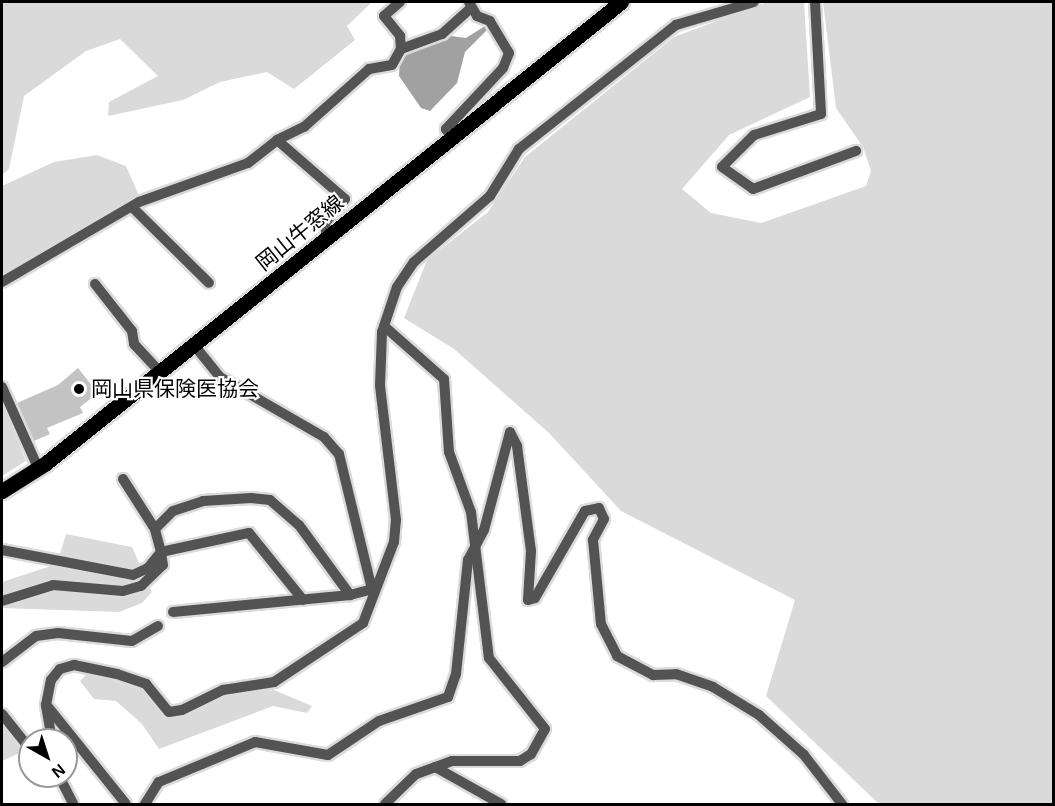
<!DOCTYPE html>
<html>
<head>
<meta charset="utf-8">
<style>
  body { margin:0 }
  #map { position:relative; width:1055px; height:806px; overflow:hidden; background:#fff; font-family:Helvetica,"Noto Sans JP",sans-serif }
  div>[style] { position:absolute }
  .green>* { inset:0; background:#dadada }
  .water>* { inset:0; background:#a1a1a1 }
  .building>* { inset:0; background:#c3c3c3 }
  .roads { filter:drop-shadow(2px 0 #dbdbdb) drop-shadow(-2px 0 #dbdbdb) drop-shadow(0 2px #dbdbdb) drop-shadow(0 -2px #dbdbdb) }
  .minor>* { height:10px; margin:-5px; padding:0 5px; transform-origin:5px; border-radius:5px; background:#535353 }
  .primary>* { height:15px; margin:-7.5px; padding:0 7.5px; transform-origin:7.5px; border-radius:7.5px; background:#000 }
  .dots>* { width:16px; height:16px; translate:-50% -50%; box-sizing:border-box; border:3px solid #fff; border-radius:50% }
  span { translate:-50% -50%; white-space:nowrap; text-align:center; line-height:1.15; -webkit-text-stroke:4.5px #fff; paint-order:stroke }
  .street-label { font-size:21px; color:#000 }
  .poi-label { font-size:21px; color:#000 }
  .left { translate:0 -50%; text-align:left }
  .frame { position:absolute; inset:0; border:3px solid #000; pointer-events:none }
  .north { position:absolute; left:18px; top:728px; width:60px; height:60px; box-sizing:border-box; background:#fff; border:2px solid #999; border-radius:50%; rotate:141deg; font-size:16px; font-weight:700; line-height:24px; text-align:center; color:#000 }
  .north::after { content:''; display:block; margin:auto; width:21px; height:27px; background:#000; clip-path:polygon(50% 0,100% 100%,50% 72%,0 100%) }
</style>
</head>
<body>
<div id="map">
  <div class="green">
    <i style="clip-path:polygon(2px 2px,372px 2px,347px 26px,355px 40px,294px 89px,267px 72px,220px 82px,183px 100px,108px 116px,109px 102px,158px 76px,120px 39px,86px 51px,24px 96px,9px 169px,2px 175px)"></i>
    <i style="clip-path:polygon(767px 2px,804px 2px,810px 97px,729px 135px,682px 189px,711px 213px,761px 223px,866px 186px,871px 171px,863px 147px,836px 108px,823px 2px,1053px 2px,1053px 804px,879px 804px,766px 696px,795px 600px,621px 511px,549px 433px,454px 349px,404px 318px,427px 260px,488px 212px,525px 157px,674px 37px)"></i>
    <i style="clip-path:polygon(97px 155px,126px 166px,140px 198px,2px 277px,2px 186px,54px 162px)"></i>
    <i style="clip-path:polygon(2px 403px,26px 461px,2px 476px)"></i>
    <i style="clip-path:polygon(66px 534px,132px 547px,152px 592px,142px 603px,119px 612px,2px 608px,2px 582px,57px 564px)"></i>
    <i style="clip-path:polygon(88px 673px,143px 690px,163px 716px,182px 716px,226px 694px,274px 690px,312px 706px,307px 713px,273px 706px,159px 749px,142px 724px,116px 701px,94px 699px,80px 681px)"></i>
    <i style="clip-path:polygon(2px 724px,26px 750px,2px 761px)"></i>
  </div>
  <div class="water">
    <i style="clip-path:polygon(485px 26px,488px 29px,465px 52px,457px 83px,430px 111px,421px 108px,399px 76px,400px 58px,451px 36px,466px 38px)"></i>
  </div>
  <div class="building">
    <i style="clip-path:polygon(78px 368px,98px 393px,80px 407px,83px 413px,47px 428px,50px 434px,34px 441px,17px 403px,58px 385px)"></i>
  </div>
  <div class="roads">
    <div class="minor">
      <i style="left:400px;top:2px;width:21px;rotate:139deg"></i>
      <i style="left:384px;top:16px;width:26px;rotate:51deg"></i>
      <i style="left:400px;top:36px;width:13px;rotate:86deg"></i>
      <i style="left:401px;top:49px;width:44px;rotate:-20.1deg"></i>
      <i style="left:442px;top:34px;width:40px;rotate:-42deg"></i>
      <i style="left:815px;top:2px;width:112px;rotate:86.9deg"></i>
      <i style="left:821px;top:114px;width:70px;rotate:162.6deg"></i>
      <i style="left:754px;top:135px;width:45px;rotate:135deg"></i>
      <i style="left:722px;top:167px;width:38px;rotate:35deg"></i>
      <i style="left:753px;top:189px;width:110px;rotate:-20.3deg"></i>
      <i style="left:452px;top:138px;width:11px;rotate:-124deg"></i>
      <i style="left:446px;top:129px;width:83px;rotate:-46.9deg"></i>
      <i style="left:503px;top:68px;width:16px;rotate:-68deg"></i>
      <i style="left:509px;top:53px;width:37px;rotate:-121deg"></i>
      <i style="left:490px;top:21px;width:14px;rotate:-159deg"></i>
      <i style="left:477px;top:16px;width:16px;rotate:-120deg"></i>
      <i style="left:277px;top:140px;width:30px;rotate:-26deg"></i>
      <i style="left:304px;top:127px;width:87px;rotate:-41.7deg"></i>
      <i style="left:369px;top:69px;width:23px;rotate:-10deg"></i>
      <i style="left:392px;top:65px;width:18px;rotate:-61deg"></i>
      <i style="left:132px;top:207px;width:108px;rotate:44.6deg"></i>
      <i style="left:2px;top:282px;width:159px;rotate:-30.3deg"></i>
      <i style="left:139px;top:202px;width:116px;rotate:-19.7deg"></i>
      <i style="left:248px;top:163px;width:37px;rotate:-38deg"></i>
      <i style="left:277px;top:140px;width:90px;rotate:40.9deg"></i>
      <i style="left:345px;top:199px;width:31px;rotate:130deg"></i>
      <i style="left:325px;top:223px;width:16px;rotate:83deg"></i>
      <i style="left:95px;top:284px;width:60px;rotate:51.8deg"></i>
      <i style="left:132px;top:331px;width:13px;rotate:81deg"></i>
      <i style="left:134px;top:344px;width:38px;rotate:47deg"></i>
      <i style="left:384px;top:326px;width:80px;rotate:41.5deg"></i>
      <i style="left:444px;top:379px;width:73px;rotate:86.1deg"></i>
      <i style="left:449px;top:452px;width:64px;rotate:69.9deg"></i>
      <i style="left:471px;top:512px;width:147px;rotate:83deg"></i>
      <i style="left:489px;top:658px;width:90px;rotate:51.7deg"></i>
      <i style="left:545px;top:729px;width:29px;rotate:119deg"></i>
      <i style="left:531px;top:754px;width:13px;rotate:148deg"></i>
      <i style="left:520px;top:761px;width:68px;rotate:180deg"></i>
      <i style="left:452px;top:761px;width:38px;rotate:160deg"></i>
      <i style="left:416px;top:774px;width:43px;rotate:135.9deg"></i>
      <i style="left:194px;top:345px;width:41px;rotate:50.9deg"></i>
      <i style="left:220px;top:377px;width:120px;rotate:30deg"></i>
      <i style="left:324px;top:437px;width:23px;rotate:49deg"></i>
      <i style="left:339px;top:454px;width:139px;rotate:76.3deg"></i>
      <i style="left:2px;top:387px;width:89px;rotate:66deg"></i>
      <i style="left:123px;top:479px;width:59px;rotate:57.4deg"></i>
      <i style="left:2px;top:550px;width:133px;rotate:10.8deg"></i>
      <i style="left:133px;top:575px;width:17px;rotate:-25deg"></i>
      <i style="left:148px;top:568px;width:21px;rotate:-51deg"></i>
      <i style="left:161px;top:552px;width:24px;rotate:-105deg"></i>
      <i style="left:155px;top:529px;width:25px;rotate:-45deg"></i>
      <i style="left:173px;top:511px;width:32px;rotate:-18deg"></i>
      <i style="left:203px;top:501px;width:48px;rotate:-3.6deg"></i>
      <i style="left:251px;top:498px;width:19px;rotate:6deg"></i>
      <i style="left:270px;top:500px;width:38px;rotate:41deg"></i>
      <i style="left:299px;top:525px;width:87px;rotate:53.9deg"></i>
      <i style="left:350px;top:595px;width:23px;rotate:-15deg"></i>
      <i style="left:2px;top:601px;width:53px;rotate:-17.4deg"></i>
      <i style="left:53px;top:585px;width:70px;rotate:4.9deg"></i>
      <i style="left:123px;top:591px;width:19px;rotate:-16deg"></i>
      <i style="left:141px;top:586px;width:30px;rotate:-44deg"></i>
      <i style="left:163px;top:565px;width:13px;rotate:-99deg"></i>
      <i style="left:161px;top:552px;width:90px;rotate:-12.2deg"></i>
      <i style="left:249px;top:533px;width:86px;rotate:51.1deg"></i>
      <i style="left:173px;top:612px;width:178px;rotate:-5.5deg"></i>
      <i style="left:2px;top:662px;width:43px;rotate:-37.4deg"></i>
      <i style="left:36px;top:636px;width:22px;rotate:-8deg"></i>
      <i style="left:58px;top:633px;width:74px;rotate:6.2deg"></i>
      <i style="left:132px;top:641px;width:30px;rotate:-30deg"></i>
      <i style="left:48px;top:707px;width:124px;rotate:51.2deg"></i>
      <i style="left:2px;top:714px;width:45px;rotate:51.3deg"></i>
      <i style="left:52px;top:740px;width:36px;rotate:-100deg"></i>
      <i style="left:46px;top:705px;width:25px;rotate:-79deg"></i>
      <i style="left:51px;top:680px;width:14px;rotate:-51deg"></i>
      <i style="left:60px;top:669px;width:15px;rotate:-16deg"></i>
      <i style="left:74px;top:665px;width:44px;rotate:11.8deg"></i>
      <i style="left:117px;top:674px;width:31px;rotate:19deg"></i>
      <i style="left:146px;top:684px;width:36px;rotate:51deg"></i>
      <i style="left:169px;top:712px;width:13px;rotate:-9deg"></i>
      <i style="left:182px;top:710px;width:46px;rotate:-26deg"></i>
      <i style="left:223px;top:690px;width:52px;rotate:-8.9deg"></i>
      <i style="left:274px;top:682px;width:107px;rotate:-33.5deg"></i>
      <i style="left:363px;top:623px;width:87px;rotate:-69.1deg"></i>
      <i style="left:394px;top:542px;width:22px;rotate:-85deg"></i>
      <i style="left:396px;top:520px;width:136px;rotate:-96.8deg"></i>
      <i style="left:380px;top:385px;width:53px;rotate:-87.8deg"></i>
      <i style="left:382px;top:332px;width:47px;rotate:-71.6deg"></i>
      <i style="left:397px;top:287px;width:30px;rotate:-56deg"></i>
      <i style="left:414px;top:262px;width:101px;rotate:-41deg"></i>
      <i style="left:490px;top:196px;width:55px;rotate:-58.3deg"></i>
      <i style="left:519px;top:149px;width:200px;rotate:-38.3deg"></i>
      <i style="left:676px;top:25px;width:81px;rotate:-16.4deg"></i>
      <i style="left:435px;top:767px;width:76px;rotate:29.3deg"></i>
      <i style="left:59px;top:776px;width:31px;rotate:63deg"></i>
      <i style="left:145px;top:804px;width:26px;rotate:-58deg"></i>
      <i style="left:159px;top:782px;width:104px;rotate:-22.6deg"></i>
      <i style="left:255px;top:742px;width:74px;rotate:10.1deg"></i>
      <i style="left:328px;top:755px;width:61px;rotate:-33.7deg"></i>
      <i style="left:379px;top:721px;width:73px;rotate:-19.2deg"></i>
      <i style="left:448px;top:697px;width:24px;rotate:-71deg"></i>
      <i style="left:456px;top:674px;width:115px;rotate:-84deg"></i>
      <i style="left:468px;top:560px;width:34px;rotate:-62deg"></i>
      <i style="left:484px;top:530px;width:101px;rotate:-75.1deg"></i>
      <i style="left:510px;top:432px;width:16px;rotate:63deg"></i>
      <i style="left:517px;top:446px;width:106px;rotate:82.4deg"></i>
      <i style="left:531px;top:551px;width:49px;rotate:93.5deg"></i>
      <i style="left:528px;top:600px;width:7px;rotate:-16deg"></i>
      <i style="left:535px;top:598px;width:100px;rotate:-60.1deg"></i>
      <i style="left:585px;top:511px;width:14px;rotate:-12deg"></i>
      <i style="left:599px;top:508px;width:12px;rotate:66deg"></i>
      <i style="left:604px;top:519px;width:24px;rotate:118deg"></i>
      <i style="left:593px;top:540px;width:84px;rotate:84.6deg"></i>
      <i style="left:601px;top:624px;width:36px;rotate:63deg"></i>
      <i style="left:617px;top:656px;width:41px;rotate:27.8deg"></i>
      <i style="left:653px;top:675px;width:23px;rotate:-2deg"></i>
      <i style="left:676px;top:674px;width:39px;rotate:19deg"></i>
      <i style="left:713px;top:687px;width:54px;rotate:31.3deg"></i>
      <i style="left:759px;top:715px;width:60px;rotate:41.6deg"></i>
      <i style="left:804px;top:755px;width:62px;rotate:52.2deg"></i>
    </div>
    <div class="primary">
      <i style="left:2px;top:491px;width:52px;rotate:-32.5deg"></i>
      <i style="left:46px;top:463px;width:737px;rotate:-38.72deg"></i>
    </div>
  </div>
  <div class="dots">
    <i style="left:79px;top:389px;background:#000"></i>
  </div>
  <div class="street-label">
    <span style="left:300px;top:233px;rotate:-39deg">岡山牛窓線</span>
  </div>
  <div class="poi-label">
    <span class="left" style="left:91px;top:389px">岡山県保険医協会</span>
  </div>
  <div class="frame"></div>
  <div class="north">N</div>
</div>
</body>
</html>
